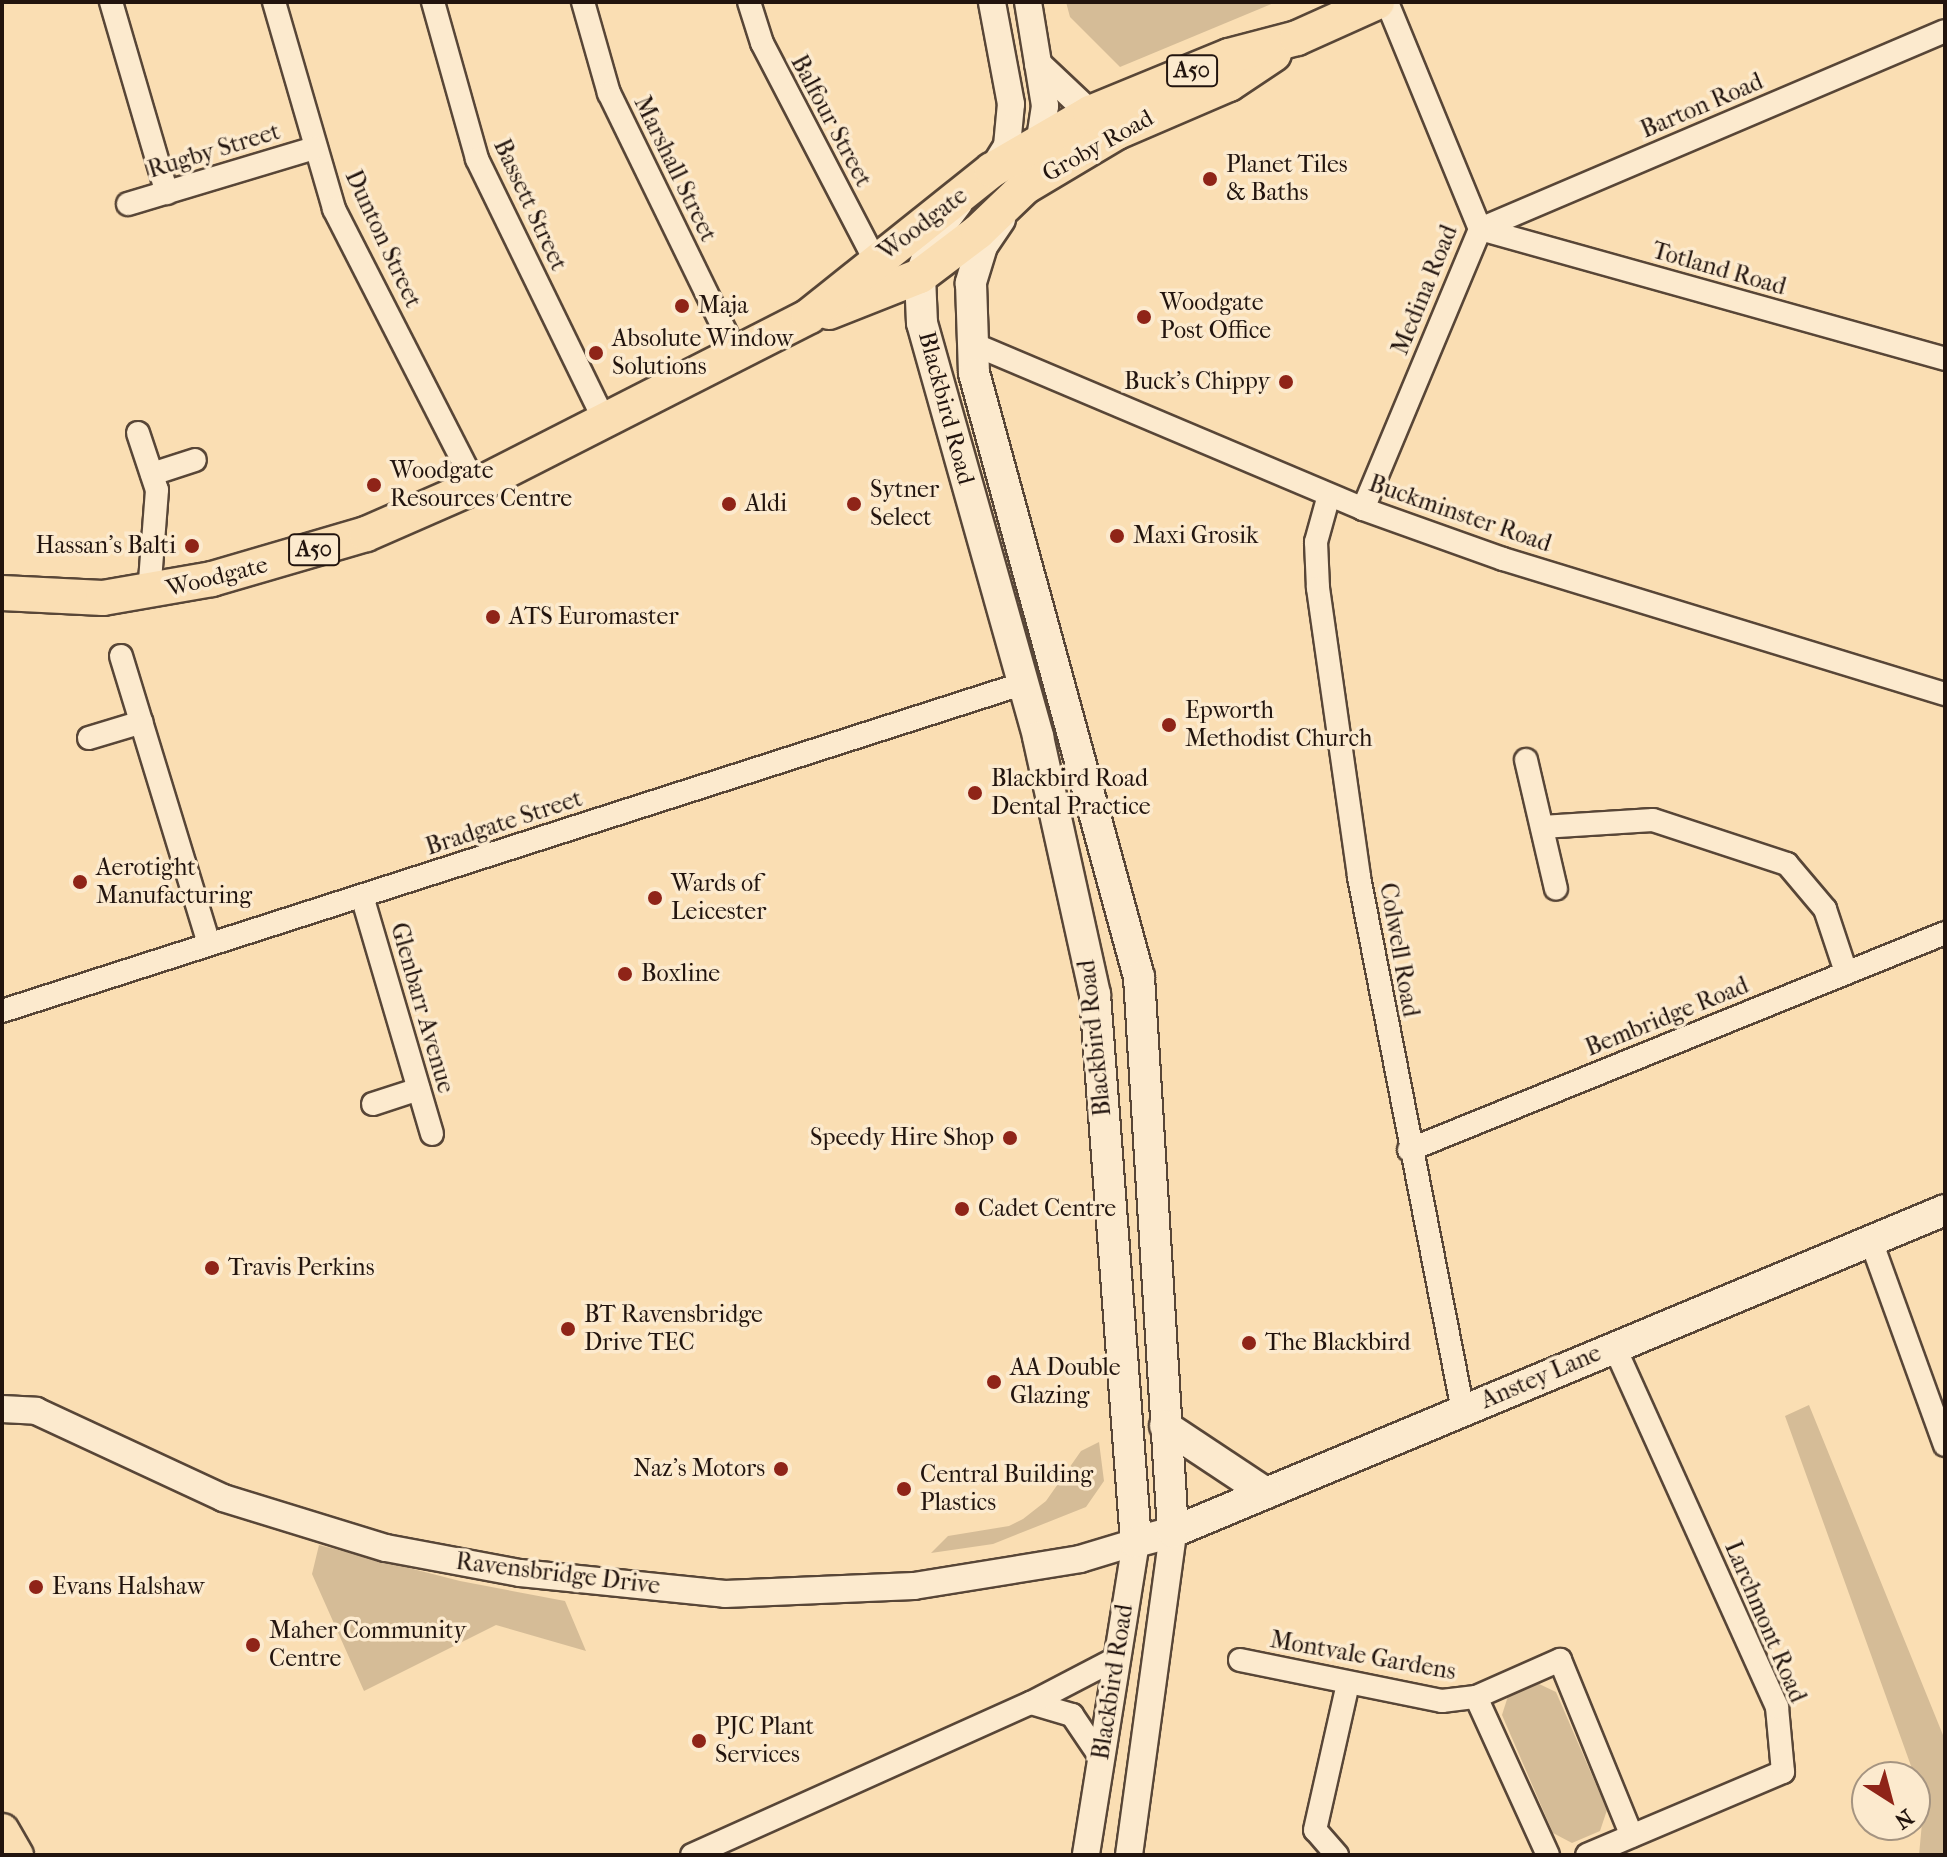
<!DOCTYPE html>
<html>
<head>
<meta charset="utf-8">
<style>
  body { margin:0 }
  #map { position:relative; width:1947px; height:1857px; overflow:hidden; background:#fadeb3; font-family:"IM FELL French Canon",serif }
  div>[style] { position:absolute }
  .green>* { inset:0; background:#d5bc97 }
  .roads { filter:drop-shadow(2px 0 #584637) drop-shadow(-2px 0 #584637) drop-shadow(0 2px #584637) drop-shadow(0 -2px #584637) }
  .minor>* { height:22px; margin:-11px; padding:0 11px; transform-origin:11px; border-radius:11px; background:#fceace }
  .tertiary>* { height:26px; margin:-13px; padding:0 13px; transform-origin:13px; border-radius:13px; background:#fceace }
  .secondary>* { height:30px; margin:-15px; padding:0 15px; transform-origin:15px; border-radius:15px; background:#fceace }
  .primary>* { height:34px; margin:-17px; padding:0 17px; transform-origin:17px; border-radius:17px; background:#fadeb3 }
  .dots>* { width:22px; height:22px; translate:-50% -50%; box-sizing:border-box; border:4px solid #fceace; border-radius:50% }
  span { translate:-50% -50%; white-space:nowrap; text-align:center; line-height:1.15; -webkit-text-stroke:7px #fceace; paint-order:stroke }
  .shield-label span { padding:2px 6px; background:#fceace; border:2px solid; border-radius:6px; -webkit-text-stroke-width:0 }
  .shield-label { font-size:22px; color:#22140e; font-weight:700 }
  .street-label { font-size:24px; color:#22140e }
  .poi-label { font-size:24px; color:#22140e }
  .left { translate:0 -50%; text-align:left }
  .right { translate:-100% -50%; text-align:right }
  .frame { position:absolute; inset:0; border:4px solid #22140e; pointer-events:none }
  .north { position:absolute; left:1851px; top:1761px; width:80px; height:80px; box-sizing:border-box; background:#fceace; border:2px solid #a59481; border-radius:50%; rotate:144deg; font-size:22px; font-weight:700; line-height:32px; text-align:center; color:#22140e }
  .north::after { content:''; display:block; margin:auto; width:28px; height:36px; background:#8f2418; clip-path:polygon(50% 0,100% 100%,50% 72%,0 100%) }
</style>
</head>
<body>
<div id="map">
  <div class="green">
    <i style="clip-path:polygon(1066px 2px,1276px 2px,1120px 67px,1070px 17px)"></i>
    <i style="clip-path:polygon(1809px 1405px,1945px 1740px,1945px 1855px,1919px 1855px,1923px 1812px,1915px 1777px,1785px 1416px)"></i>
    <i style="clip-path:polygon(1099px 1442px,1104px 1481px,1086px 1507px,993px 1544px,931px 1553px,948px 1536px,1009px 1526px,1023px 1519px,1046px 1501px,1081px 1451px)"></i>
    <i style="clip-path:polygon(319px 1545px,460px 1581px,565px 1601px,586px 1651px,496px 1625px,364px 1691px,312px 1574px)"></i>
    <i style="clip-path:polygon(1537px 1683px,1556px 1692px,1607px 1810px,1600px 1831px,1572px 1843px,1553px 1833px,1502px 1715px,1508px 1696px)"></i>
  </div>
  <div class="roads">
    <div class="minor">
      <i style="left:111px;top:2px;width:199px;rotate:73.7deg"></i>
      <i style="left:274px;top:2px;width:216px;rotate:73.8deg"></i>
      <i style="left:334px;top:209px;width:311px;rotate:62.9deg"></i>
      <i style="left:433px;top:2px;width:163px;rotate:74.3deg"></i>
      <i style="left:477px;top:159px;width:292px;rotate:64deg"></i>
      <i style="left:583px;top:2px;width:95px;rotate:74.1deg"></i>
      <i style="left:609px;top:93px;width:289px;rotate:64deg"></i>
      <i style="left:749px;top:2px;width:43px;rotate:72.4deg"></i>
      <i style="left:762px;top:43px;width:245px;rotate:62.5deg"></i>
      <i style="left:128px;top:204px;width:195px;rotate:-16.7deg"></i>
      <i style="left:1480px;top:229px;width:505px;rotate:-23.06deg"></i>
      <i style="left:1480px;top:229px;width:483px;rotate:15.6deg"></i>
      <i style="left:973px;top:344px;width:423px;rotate:22.9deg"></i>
      <i style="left:1363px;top:509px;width:149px;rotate:19.7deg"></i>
      <i style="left:1503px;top:559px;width:462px;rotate:17deg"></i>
      <i style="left:138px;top:433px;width:60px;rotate:71.6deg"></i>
      <i style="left:157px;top:490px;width:103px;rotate:94.4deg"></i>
      <i style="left:152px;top:474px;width:45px;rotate:-18deg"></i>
      <i style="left:1329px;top:495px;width:49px;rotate:105.5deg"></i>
      <i style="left:1316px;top:542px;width:46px;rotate:87.5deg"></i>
      <i style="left:1318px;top:588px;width:292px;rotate:81.9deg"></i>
      <i style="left:1359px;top:877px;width:544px;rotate:78.98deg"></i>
      <i style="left:1363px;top:509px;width:303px;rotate:-67.3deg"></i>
      <i style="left:1480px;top:229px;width:245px;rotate:-112.3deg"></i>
      <i style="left:121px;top:656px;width:301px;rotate:73deg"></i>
      <i style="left:89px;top:738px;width:55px;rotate:-16.8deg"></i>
      <i style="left:1526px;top:760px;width:132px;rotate:76.9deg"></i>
      <i style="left:1542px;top:827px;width:111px;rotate:-3.6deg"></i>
      <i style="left:1653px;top:820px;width:141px;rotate:18.2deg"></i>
      <i style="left:1787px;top:864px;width:59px;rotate:49.8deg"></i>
      <i style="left:1825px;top:909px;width:66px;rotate:71.6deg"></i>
      <i style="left:362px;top:896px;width:248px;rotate:73.6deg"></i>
      <i style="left:2px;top:1011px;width:1071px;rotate:-17.78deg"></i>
      <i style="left:373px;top:1104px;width:48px;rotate:-18.1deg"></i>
      <i style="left:1409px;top:1150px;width:578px;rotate:-22.04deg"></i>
      <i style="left:1870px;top:1238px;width:220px;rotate:70.1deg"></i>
      <i style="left:1240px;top:1660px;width:206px;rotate:11.5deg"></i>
      <i style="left:1442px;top:1701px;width:34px;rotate:-7deg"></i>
      <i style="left:1476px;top:1697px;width:92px;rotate:-23.8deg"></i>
      <i style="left:1560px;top:1660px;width:190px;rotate:67.8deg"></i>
      <i style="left:1476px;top:1697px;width:174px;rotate:65.5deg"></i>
      <i style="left:1031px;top:1703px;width:43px;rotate:16.3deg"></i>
      <i style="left:1072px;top:1715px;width:52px;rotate:56deg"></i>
      <i style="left:692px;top:1855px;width:372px;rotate:-24.2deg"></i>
      <i style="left:1031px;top:1703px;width:97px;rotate:-27.6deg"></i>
      <i style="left:1337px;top:1855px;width:33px;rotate:-131deg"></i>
      <i style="left:1315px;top:1830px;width:151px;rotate:-77.3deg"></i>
      <i style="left:1587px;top:1855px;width:213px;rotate:-23deg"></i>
      <i style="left:1783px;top:1772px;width:65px;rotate:-95.3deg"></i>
      <i style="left:1777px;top:1707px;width:396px;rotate:-114.3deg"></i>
    </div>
    <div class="tertiary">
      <i style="left:1028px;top:2px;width:105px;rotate:80.7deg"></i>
      <i style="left:1045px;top:106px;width:47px;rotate:98.7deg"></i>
      <i style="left:1038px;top:64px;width:71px;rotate:43.3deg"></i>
      <i style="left:992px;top:170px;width:28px;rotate:-58deg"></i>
      <i style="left:1007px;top:146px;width:42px;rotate:-84.6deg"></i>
      <i style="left:1011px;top:104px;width:104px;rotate:-100.6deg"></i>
      <i style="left:2px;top:1409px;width:34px;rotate:3deg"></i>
      <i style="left:36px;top:1411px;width:206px;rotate:24.9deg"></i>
      <i style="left:223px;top:1498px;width:170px;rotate:17.1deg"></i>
      <i style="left:386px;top:1548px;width:136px;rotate:10.6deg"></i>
      <i style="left:520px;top:1573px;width:206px;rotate:5.8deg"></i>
      <i style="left:725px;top:1594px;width:189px;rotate:-2.4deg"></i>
      <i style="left:914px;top:1586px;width:168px;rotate:-9.2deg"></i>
      <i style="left:1080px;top:1559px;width:59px;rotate:-16.9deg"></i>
      <i style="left:1136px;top:1542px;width:317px;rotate:99.1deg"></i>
      <i style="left:1129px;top:1855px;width:326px;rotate:-82.2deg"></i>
    </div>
    <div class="secondary">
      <i style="left:957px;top:203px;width:30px;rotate:127deg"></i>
      <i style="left:939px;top:227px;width:53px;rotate:111.2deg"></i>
      <i style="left:920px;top:276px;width:47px;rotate:87.6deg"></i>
      <i style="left:922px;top:323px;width:430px;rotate:74.3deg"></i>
      <i style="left:1038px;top:737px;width:264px;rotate:77.5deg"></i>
      <i style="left:1095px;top:995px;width:549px;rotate:85.71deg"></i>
      <i style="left:1136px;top:1542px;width:38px;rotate:-15deg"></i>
      <i style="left:1173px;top:1532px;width:836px;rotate:-22.64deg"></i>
      <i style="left:1000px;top:219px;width:32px;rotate:124deg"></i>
      <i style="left:982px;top:246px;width:39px;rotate:107deg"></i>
      <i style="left:971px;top:283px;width:90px;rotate:88.1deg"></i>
      <i style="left:974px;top:373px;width:626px;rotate:74.72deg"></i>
      <i style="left:1139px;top:977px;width:556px;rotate:86.49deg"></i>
      <i style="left:1165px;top:1426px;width:121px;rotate:33.6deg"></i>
    </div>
    <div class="primary">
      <i style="left:829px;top:312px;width:98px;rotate:-21.6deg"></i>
      <i style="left:920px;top:276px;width:73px;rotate:-37.2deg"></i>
      <i style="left:978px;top:232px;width:65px;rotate:-43.8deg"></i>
      <i style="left:1025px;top:187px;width:107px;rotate:-30.9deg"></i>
      <i style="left:1117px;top:132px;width:122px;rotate:-23.2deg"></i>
      <i style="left:1229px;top:84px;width:54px;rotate:-33.7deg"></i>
      <i style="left:2px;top:593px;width:101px;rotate:2.8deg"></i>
      <i style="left:103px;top:598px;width:111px;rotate:-9.9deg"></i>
      <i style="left:212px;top:579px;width:160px;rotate:-16.3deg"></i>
      <i style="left:366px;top:534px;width:120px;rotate:-23.6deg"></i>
      <i style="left:476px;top:486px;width:374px;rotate:-27deg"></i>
      <i style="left:809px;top:316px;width:234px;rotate:-38.6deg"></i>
      <i style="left:992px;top:170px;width:113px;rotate:-30.2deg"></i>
      <i style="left:1090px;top:113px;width:150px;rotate:-22.3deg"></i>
      <i style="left:1229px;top:56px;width:70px;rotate:-14.8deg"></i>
      <i style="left:1297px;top:38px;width:88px;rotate:-24.2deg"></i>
      <i style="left:2px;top:1831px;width:28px;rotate:60deg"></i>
    </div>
  </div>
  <div class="dots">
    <i style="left:1210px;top:179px;background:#8f2418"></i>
    <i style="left:682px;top:306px;background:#8f2418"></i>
    <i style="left:1144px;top:317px;background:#8f2418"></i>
    <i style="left:596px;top:353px;background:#8f2418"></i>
    <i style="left:1286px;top:382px;background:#8f2418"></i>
    <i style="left:374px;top:485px;background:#8f2418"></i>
    <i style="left:729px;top:504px;background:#8f2418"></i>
    <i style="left:854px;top:504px;background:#8f2418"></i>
    <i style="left:1117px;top:536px;background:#8f2418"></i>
    <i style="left:192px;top:546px;background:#8f2418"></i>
    <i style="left:493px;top:617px;background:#8f2418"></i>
    <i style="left:1169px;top:725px;background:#8f2418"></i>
    <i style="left:975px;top:793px;background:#8f2418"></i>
    <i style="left:80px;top:882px;background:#8f2418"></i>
    <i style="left:655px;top:898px;background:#8f2418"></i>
    <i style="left:625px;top:974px;background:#8f2418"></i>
    <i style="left:1010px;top:1138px;background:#8f2418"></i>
    <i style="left:962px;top:1209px;background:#8f2418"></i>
    <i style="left:212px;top:1268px;background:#8f2418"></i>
    <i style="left:568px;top:1329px;background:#8f2418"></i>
    <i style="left:1249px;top:1343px;background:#8f2418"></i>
    <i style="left:994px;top:1382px;background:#8f2418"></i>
    <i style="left:781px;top:1469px;background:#8f2418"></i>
    <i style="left:904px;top:1489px;background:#8f2418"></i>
    <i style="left:36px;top:1587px;background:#8f2418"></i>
    <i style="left:253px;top:1645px;background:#8f2418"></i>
    <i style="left:699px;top:1741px;background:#8f2418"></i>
  </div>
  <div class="shield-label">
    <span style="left:1192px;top:71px">A50</span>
    <span style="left:314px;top:550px">A50</span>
  </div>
  <div class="street-label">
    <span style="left:1702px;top:106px;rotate:-23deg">Barton Road</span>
    <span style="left:831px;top:121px;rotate:62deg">Balfour Street</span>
    <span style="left:1098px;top:146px;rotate:-29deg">Groby Road</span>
    <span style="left:214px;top:151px;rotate:-17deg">Rugby Street</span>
    <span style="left:675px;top:169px;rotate:64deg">Marshall Street</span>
    <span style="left:530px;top:205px;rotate:65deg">Bassett Street</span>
    <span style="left:923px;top:224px;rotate:-37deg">Woodgate</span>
    <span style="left:383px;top:239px;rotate:65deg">Dunton Street</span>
    <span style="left:1719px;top:269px;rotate:16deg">Totland Road</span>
    <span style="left:1425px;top:290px;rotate:-68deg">Medina Road</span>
    <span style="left:946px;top:408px;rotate:75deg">Blackbird Road</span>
    <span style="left:1460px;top:514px;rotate:19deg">Buckminster Road</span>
    <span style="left:217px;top:577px;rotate:-14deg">Woodgate</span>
    <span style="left:504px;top:823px;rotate:-18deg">Bradgate Street</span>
    <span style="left:1399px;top:950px;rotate:80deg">Colwell Road</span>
    <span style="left:422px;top:1008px;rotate:74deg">Glenbarr Avenue</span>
    <span style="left:1667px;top:1017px;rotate:-22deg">Bembridge Road</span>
    <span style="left:1095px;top:1038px;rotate:-96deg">Blackbird Road</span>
    <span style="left:1541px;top:1377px;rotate:-23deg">Anstey Lane</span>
    <span style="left:558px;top:1574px;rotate:7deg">Ravensbridge Drive</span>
    <span style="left:1765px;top:1622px;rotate:67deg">Larchmont Road</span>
    <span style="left:1363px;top:1656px;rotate:10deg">Montvale Gardens</span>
    <span style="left:1113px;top:1682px;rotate:-81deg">Blackbird Road</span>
  </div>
  <div class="poi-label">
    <span class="left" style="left:1226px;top:179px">Planet Tiles<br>&amp; Baths</span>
    <span class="left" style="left:1160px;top:317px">Woodgate<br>Post Office</span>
    <span class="left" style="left:698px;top:306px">Maja</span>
    <span class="left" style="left:612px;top:353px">Absolute Window<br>Solutions</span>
    <span class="right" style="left:1270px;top:382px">Buck's Chippy</span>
    <span class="left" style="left:390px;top:485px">Woodgate<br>Resources Centre</span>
    <span class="left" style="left:870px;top:504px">Sytner<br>Select</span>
    <span class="left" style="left:745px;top:504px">Aldi</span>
    <span class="left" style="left:1133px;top:536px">Maxi Grosik</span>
    <span class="right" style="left:176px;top:546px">Hassan's Balti</span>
    <span class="left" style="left:509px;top:617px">ATS Euromaster</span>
    <span class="left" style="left:1185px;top:725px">Epworth<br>Methodist Church</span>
    <span class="left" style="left:991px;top:793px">Blackbird Road<br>Dental Practice</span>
    <span class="left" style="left:96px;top:882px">Aerotight<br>Manufacturing</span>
    <span class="left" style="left:671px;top:898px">Wards of<br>Leicester</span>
    <span class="left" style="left:641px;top:974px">Boxline</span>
    <span class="right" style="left:994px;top:1138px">Speedy Hire Shop</span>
    <span class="left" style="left:978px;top:1209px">Cadet Centre</span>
    <span class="left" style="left:228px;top:1268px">Travis Perkins</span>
    <span class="left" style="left:584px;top:1329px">BT Ravensbridge<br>Drive TEC</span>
    <span class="left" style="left:1265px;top:1343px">The Blackbird</span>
    <span class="left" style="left:1010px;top:1382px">AA Double<br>Glazing</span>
    <span class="right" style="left:765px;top:1469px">Naz's Motors</span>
    <span class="left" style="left:920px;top:1489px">Central Building<br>Plastics</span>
    <span class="left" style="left:52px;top:1587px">Evans Halshaw</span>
    <span class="left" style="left:269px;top:1645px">Maher Community<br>Centre</span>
    <span class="left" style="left:715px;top:1741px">PJC Plant<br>Services</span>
  </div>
  <div class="frame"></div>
  <div class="north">N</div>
</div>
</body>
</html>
